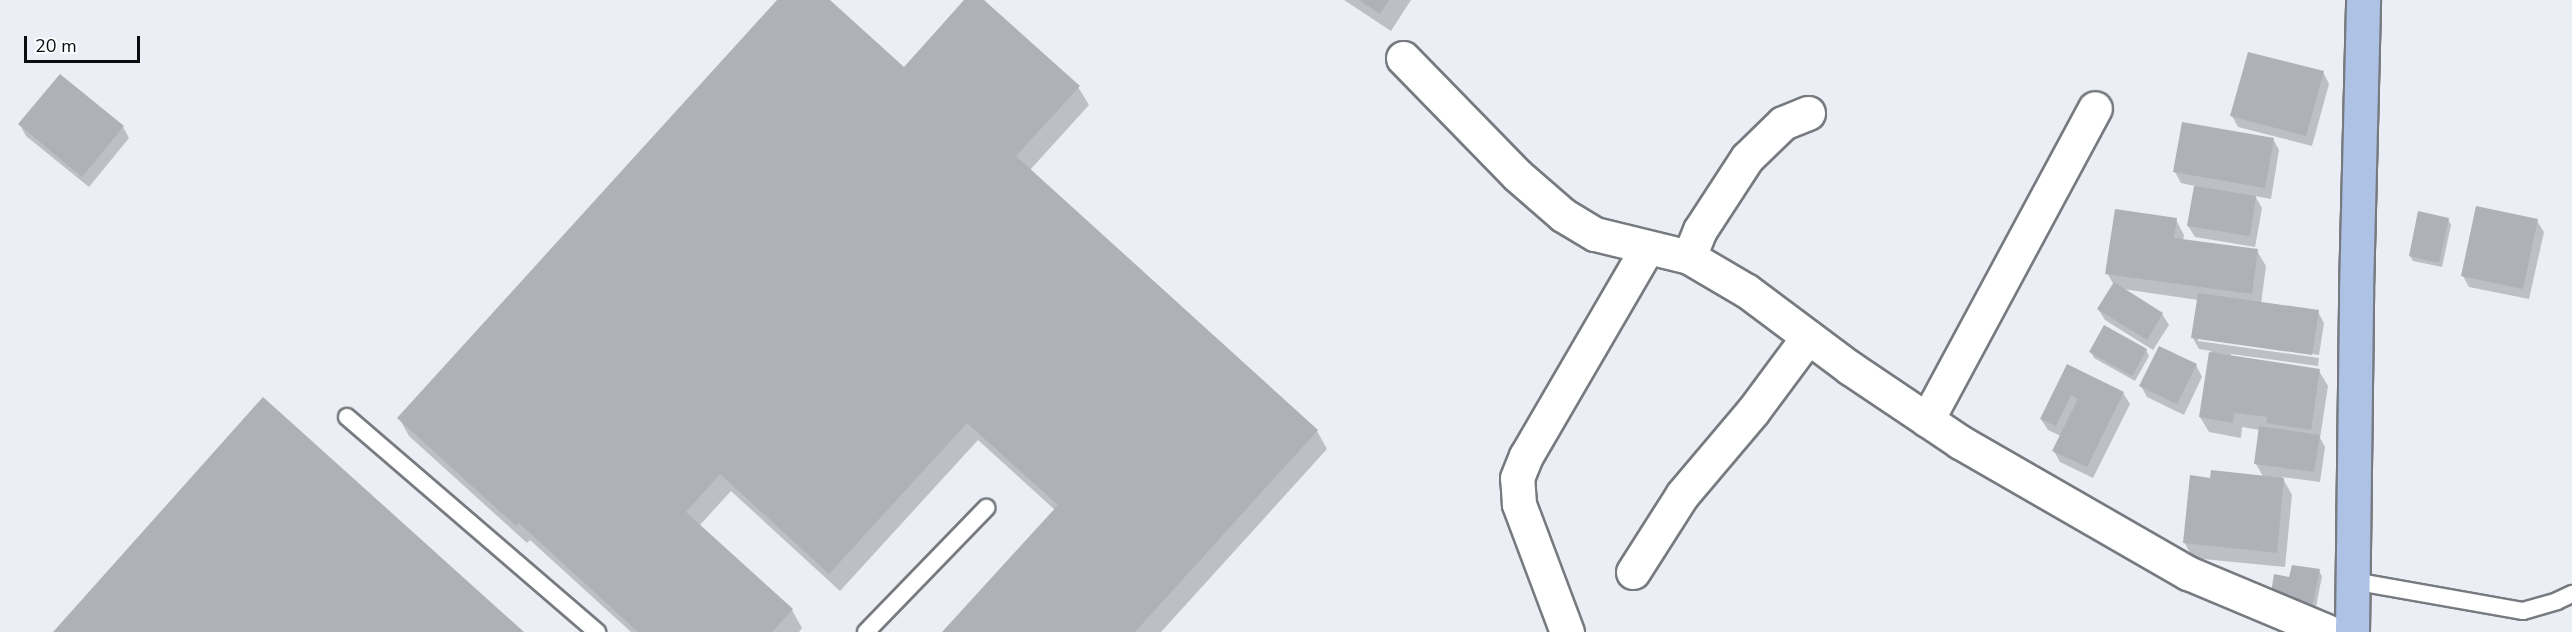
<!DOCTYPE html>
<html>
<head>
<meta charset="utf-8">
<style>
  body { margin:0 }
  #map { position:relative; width:2572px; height:632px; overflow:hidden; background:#ebeff5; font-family:"Nunito Sans",sans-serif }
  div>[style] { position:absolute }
  .shadow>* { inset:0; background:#0003 }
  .building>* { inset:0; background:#aeb2b8 }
  .roads { filter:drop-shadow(2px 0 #777b80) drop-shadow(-2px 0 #777b80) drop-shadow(0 2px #777b80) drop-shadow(0 -2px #777b80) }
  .service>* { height:16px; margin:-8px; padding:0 8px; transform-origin:8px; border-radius:8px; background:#fff }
  .minor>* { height:33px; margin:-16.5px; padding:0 16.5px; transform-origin:16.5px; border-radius:16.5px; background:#fff }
  .primary>* { height:33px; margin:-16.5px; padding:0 16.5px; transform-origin:16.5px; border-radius:16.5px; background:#aec2e5 }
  span { translate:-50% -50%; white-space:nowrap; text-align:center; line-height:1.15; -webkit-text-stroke:4.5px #fafcfe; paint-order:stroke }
  .scale { position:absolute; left:24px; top:36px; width:116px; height:27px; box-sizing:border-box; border:3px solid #0b0c0e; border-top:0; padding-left:8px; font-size:18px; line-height:21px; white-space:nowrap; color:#0b0c0e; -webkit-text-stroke:4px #fafcfe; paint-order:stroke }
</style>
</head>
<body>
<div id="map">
  <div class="shadow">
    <i style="clip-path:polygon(779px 0,828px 0,904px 69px,966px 0,982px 0,1078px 87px,1089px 105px,1030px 170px,1317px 431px,1327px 449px,1161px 632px,944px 632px,1055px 510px,978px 440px,840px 591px,731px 491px,699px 526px,792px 610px,802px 628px,799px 632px,631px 632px,530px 540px,527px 543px,409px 436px,399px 418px)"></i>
    <i style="clip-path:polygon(1344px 0,1411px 0,1391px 31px)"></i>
    <i style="clip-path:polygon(2323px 72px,2329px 84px,2312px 146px,2238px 127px,2232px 116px)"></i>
    <i style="clip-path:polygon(20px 125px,123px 127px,129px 138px,89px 187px,26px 136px)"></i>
    <i style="clip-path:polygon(2273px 139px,2279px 150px,2271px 199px,2255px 196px,2262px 208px,2255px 247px,2195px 237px,2188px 226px,2195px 186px,2181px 183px,2175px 172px)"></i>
    <i style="clip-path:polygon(2448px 219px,2451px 225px,2442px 267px,2413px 261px,2410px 256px)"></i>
    <i style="clip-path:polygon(2176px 220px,2184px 235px,2183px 241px,2257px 251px,2266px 266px,2261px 304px,2318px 312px,2324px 323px,2319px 355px,2198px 338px,2198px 341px,2319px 358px,2318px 366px,2231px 354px,2231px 356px,2319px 371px,2328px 386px,2320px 438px,2325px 447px,2320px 482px,2282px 477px,2292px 495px,2285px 567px,2193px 558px,2184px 542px,2211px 479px,2264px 478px,2256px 464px,2260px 430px,2242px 427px,2241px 438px,2209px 432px,2200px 417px,2211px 351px,2199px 349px,2193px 338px,2198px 300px,2123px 289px,2162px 314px,2169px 325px,2153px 350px,2105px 320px,2098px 309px,2114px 285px,2107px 273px)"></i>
    <i style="clip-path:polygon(2537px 221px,2544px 232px,2529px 299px,2469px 287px,2463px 276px)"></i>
    <i style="clip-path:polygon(2146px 350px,2149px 356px,2135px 381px,2094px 358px,2091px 352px)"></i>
    <i style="clip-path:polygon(2196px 365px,2202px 377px,2184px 415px,2147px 397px,2141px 386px)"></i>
    <i style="clip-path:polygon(2067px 366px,2123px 393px,2130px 404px,2093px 478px,2060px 462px,2054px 451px,2061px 436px,2048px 430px,2041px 419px)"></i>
    <i style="clip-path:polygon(2319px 571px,2322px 576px,2315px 612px,2290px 579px)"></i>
  </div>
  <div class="building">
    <i style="clip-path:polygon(777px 0,830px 0,904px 67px,964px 0,984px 0,1080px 86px,1016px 156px,1318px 430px,1135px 632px,942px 632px,1058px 505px,967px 423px,829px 574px,720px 474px,686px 512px,793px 609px,772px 632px,638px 632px,519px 523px,516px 526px,397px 418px)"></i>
    <i style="clip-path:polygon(1359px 0,1389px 0,1380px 14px)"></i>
    <i style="clip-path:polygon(2248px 52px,2324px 71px,2306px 136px,2230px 116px)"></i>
    <i style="clip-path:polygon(60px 74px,124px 126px,82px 177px,18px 124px)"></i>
    <i style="clip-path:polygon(2182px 122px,2274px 138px,2265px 188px,2173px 172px)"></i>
    <i style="clip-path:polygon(2194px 186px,2256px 196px,2250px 236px,2187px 226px)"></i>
    <i style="clip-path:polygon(2476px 206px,2538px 219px,2523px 289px,2461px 276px)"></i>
    <i style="clip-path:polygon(2115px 209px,2177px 218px,2174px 238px,2258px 249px,2252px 294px,2105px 274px)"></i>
    <i style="clip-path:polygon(2418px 211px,2449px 218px,2439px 263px,2409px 256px)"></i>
    <i style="clip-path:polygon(2114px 282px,2163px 313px,2147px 340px,2097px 309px)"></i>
    <i style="clip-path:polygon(2198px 293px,2319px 310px,2312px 355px,2191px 338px)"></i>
    <i style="clip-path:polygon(2104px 325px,2147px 349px,2132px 376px,2089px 352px)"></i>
    <i style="clip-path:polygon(2159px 346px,2197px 364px,2177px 404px,2139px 386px)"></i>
    <i style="clip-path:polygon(2209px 352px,2320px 369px,2311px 430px,2266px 423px,2267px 417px,2234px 413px,2233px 423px,2199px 417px)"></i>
    <i style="clip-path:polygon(2067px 364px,2124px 392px,2087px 467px,2052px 451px,2078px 399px,2071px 395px,2056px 426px,2040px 419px)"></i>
    <i style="clip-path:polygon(263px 397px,524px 632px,53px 632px)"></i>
    <i style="clip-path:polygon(2259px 426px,2320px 435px,2314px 472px,2254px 464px)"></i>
    <i style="clip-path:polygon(2211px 470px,2284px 478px,2277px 553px,2183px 543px,2190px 475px,2210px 478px)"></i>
    <i style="clip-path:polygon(2292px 565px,2320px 569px,2312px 607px,2270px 599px,2274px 574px,2289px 577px)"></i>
  </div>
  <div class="roads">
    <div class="service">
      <i style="left:347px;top:417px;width:330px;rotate:40.7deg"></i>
      <i style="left:2353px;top:581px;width:173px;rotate:10deg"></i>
      <i style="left:2523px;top:611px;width:35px;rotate:-16deg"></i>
      <i style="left:2557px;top:601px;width:17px;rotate:-25deg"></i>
      <i style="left:866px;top:632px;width:173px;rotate:-45.9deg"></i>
    </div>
    <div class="minor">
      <i style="left:1403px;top:58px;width:163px;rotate:45.7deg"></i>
      <i style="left:1517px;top:175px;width:61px;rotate:41deg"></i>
      <i style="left:1563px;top:215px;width:37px;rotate:31deg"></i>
      <i style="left:1595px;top:234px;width:97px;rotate:13.7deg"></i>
      <i style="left:1689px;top:257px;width:67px;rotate:30.4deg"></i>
      <i style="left:1747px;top:291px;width:129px;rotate:36.8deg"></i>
      <i style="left:1850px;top:368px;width:133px;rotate:33.9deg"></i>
      <i style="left:1960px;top:442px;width:263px;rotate:29.9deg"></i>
      <i style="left:2188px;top:573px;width:153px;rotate:22.7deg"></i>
      <i style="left:1689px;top:257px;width:29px;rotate:-68deg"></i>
      <i style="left:1700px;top:230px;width:86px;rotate:-56.9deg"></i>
      <i style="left:1747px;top:158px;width:50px;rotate:-44.2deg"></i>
      <i style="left:1783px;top:123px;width:27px;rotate:-22deg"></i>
      <i style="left:1927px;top:420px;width:354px;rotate:-61.7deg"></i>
      <i style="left:1633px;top:572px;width:91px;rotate:-57.5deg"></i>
      <i style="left:1682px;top:495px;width:110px;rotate:-49.8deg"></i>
      <i style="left:1753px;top:411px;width:92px;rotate:-53.4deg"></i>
      <i style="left:1567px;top:632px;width:137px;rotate:-110.6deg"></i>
      <i style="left:1519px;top:504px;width:26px;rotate:-94deg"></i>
      <i style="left:1517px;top:478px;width:24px;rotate:-68deg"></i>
      <i style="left:1526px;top:456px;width:241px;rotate:-59.8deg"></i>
    </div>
    <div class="primary">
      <i style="left:2352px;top:632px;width:341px;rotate:-89.3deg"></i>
      <i style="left:2356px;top:291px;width:291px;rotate:-88.6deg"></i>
    </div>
  </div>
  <div class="scale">20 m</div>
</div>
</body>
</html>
